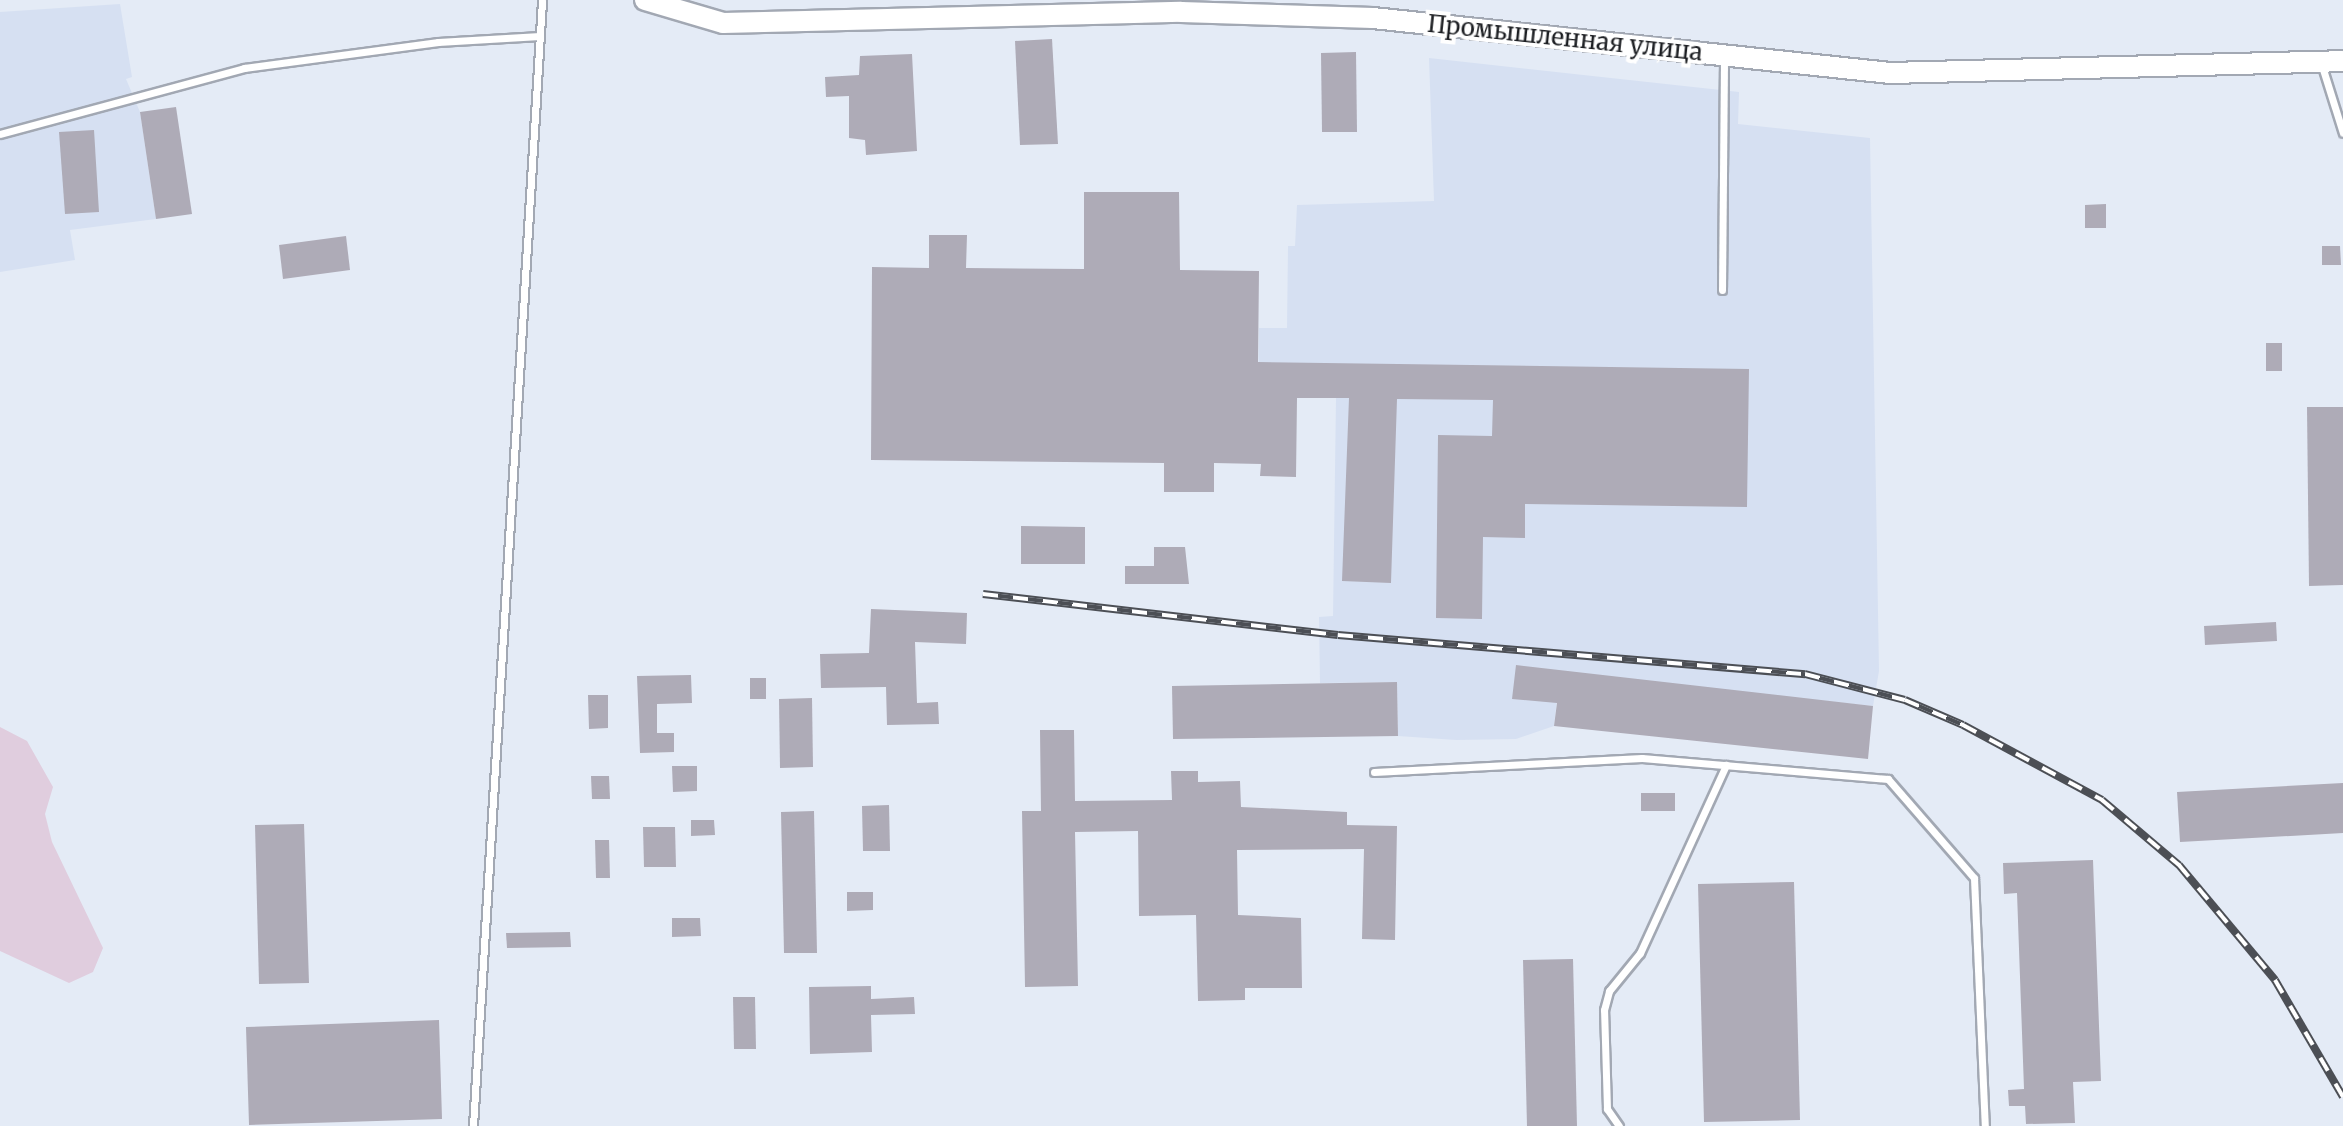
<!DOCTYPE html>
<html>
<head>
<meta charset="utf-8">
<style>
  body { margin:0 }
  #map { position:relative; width:2343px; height:1126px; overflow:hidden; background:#e4ebf6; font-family:Merriweather,serif }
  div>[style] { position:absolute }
  .built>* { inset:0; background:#d6e0f2 }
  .green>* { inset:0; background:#e0cdde }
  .building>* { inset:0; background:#aeabb7 }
  .roads { filter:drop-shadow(2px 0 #a2a8b3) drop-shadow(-2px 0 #a2a8b3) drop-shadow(0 2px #a2a8b3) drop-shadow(0 -2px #a2a8b3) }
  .lane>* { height:7px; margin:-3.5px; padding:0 3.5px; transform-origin:3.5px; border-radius:3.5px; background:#fff }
  .secondary>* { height:20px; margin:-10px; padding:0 10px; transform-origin:10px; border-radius:10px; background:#fff }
  .rail>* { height:8px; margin-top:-4px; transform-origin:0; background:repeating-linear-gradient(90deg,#fff 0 15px,#4c4f55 0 30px); box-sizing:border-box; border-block:2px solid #4c4f55 }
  span { translate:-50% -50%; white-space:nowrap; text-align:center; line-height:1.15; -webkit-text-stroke:8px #fff; paint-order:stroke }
  .street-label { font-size:24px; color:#1c1e22 }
</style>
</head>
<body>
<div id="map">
  <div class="built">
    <i style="clip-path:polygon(120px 4px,132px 77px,126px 79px,140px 112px,156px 219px,70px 230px,75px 260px,0 272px,0 12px)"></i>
    <i style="clip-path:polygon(1429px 58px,1739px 92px,1738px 124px,1870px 138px,1879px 671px,1873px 706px,1560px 673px,1554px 726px,1516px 739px,1456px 740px,1398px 736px,1397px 682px,1320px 683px,1319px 617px,1333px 616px,1336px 398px,1258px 397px,1259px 328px,1287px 328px,1288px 246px,1295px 246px,1297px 205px,1434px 201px)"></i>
  </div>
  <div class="green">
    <i style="clip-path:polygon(0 727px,27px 741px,53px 787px,45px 814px,52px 842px,103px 948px,93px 972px,69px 983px,0 951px)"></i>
  </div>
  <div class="building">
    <i style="clip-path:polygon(1052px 39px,1058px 144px,1020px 145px,1015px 41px)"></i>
    <i style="clip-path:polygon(1356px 52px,1357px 132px,1322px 132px,1321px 53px)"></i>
    <i style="clip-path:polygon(912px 54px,917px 151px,866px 155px,865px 140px,849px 138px,849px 96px,826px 97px,825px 77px,859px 75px,860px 56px)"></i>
    <i style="clip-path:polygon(176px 107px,192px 214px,156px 219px,140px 112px)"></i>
    <i style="clip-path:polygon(94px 130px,99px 212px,65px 214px,59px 132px)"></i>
    <i style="clip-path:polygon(1084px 192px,1179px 192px,1180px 270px,1259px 271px,1258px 362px,1749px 369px,1747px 507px,1525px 504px,1525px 538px,1483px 537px,1482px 619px,1436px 618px,1438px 435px,1492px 436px,1493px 400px,1397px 399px,1391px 583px,1342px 581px,1349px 398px,1297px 398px,1296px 477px,1260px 476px,1261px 464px,1214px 463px,1214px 492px,1164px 492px,1164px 463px,871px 460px,872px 267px,929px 268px,929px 235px,967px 235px,966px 268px,1084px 269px)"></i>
    <i style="clip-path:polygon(2106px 204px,2106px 228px,2085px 228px,2085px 205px)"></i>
    <i style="clip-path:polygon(346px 236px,350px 270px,283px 279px,279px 245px)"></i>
    <i style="clip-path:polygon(2322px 246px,2340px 246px,2341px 265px,2322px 265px)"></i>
    <i style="clip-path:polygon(2266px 343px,2282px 343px,2282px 371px,2266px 371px)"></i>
    <i style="clip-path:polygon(2307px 407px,2343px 407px,2343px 585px,2309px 586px)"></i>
    <i style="clip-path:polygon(1021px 526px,1085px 527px,1085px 564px,1021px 564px)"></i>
    <i style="clip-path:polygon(1154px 547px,1185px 547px,1189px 584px,1125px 584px,1125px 566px,1154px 566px)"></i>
    <i style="clip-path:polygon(871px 609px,967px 613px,966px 644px,915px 642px,917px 703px,938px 702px,939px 724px,887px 725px,886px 687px,821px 688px,820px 654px,869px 653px)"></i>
    <i style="clip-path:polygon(2276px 622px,2277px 641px,2205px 645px,2204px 626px)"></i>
    <i style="clip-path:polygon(1516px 665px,1873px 706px,1868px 759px,1554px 726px,1557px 703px,1512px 699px)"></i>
    <i style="clip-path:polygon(691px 675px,692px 703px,657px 704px,657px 733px,674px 733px,674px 752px,640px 753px,637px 676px)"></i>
    <i style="clip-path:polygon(750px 678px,766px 678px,766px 699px,750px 699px)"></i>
    <i style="clip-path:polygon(1397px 682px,1398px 736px,1173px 739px,1172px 686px)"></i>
    <i style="clip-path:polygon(588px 695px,608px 695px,608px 728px,589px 729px)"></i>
    <i style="clip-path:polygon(812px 698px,813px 767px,780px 768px,779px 699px)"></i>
    <i style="clip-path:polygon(1040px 730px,1074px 730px,1075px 801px,1172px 800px,1171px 771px,1198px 771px,1198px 782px,1240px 781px,1241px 807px,1347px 812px,1347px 825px,1397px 826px,1395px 940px,1362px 939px,1364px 849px,1237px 850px,1238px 915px,1301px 918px,1302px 988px,1245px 988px,1245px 1000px,1198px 1001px,1196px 915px,1139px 916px,1138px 831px,1075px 832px,1078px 986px,1025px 987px,1022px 811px,1041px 811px)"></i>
    <i style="clip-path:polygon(672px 766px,697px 766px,697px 791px,673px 792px)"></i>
    <i style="clip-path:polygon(591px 776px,609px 776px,610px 799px,592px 799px)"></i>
    <i style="clip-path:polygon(2343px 783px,2343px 833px,2180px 842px,2177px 792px)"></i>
    <i style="clip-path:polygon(1641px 793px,1675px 793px,1675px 811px,1641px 811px)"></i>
    <i style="clip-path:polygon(889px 805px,890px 851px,863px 851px,862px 806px)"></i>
    <i style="clip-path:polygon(814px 811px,817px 953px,784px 953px,781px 812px)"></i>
    <i style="clip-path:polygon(691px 820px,714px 820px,715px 835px,691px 836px)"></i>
    <i style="clip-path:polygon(304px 824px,309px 983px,259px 984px,255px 825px)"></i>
    <i style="clip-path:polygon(643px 827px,675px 827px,676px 867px,644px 867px)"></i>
    <i style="clip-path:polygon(595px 840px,609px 840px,610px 878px,596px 878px)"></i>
    <i style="clip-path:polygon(2093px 860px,2101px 1081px,2073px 1082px,2075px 1123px,2026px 1124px,2025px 1106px,2009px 1106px,2008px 1090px,2024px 1089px,2017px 893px,2004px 894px,2003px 863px)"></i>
    <i style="clip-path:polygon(1794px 882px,1800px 1120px,1704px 1122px,1698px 884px)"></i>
    <i style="clip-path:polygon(847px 892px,873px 892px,873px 910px,847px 911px)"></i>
    <i style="clip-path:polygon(672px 918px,700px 918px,701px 936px,672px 937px)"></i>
    <i style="clip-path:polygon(570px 932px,571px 947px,507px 948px,506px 933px)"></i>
    <i style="clip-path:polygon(1573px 959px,1577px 1126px,1527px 1126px,1523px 960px)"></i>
    <i style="clip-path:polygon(871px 986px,871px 999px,914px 997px,915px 1014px,871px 1015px,872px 1052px,810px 1054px,809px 987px)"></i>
    <i style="clip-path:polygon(733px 997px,755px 997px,756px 1049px,734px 1049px)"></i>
    <i style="clip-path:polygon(439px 1020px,442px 1119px,249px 1125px,246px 1027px)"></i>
  </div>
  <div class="roads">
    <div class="lane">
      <i style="left:2321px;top:63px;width:73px;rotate:72.6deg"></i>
      <i style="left:0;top:134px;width:253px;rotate:-15.1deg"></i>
      <i style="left:244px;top:68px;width:196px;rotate:-7.6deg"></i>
      <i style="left:438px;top:42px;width:102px;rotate:-3.4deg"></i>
      <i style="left:1722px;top:290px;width:233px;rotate:-89.5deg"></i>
      <i style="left:1374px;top:772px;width:268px;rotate:-3deg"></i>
      <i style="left:1642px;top:758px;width:247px;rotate:4.9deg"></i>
      <i style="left:1888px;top:779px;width:131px;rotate:49deg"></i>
      <i style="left:1974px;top:878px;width:248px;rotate:87.5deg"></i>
      <i style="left:473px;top:1126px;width:1128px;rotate:-86.49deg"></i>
      <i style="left:1619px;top:1126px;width:21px;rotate:-125deg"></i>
      <i style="left:1607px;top:1109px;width:99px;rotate:-91.7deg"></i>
      <i style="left:1604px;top:1010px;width:20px;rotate:-75deg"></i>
      <i style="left:1609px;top:991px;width:49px;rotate:-50.8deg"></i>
      <i style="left:1640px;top:953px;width:207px;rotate:-65.4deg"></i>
    </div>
    <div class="secondary">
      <i style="left:645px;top:0;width:81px;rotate:16.4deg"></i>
      <i style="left:723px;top:23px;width:458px;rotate:-1.4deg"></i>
      <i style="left:1181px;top:12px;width:192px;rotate:1.8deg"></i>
      <i style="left:1373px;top:18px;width:520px;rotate:6.07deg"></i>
      <i style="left:1890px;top:73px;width:453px;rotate:-1.5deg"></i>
    </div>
  </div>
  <div class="rail">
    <i style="left:983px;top:594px;width:357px;rotate:6.6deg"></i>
    <i style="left:1338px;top:635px;width:469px;rotate:4.8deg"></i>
    <i style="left:1805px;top:674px;width:103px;rotate:14.6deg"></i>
    <i style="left:1905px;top:700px;width:63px;rotate:23.3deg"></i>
    <i style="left:1963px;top:725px;width:158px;rotate:28.3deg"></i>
    <i style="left:2102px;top:800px;width:101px;rotate:40.2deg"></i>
    <i style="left:2179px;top:865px;width:150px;rotate:50.1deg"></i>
    <i style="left:2275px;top:980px;width:135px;rotate:59.8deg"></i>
  </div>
  <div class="street-label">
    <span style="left:1565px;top:38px;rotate:6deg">Промышленная улица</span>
  </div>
</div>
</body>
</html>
